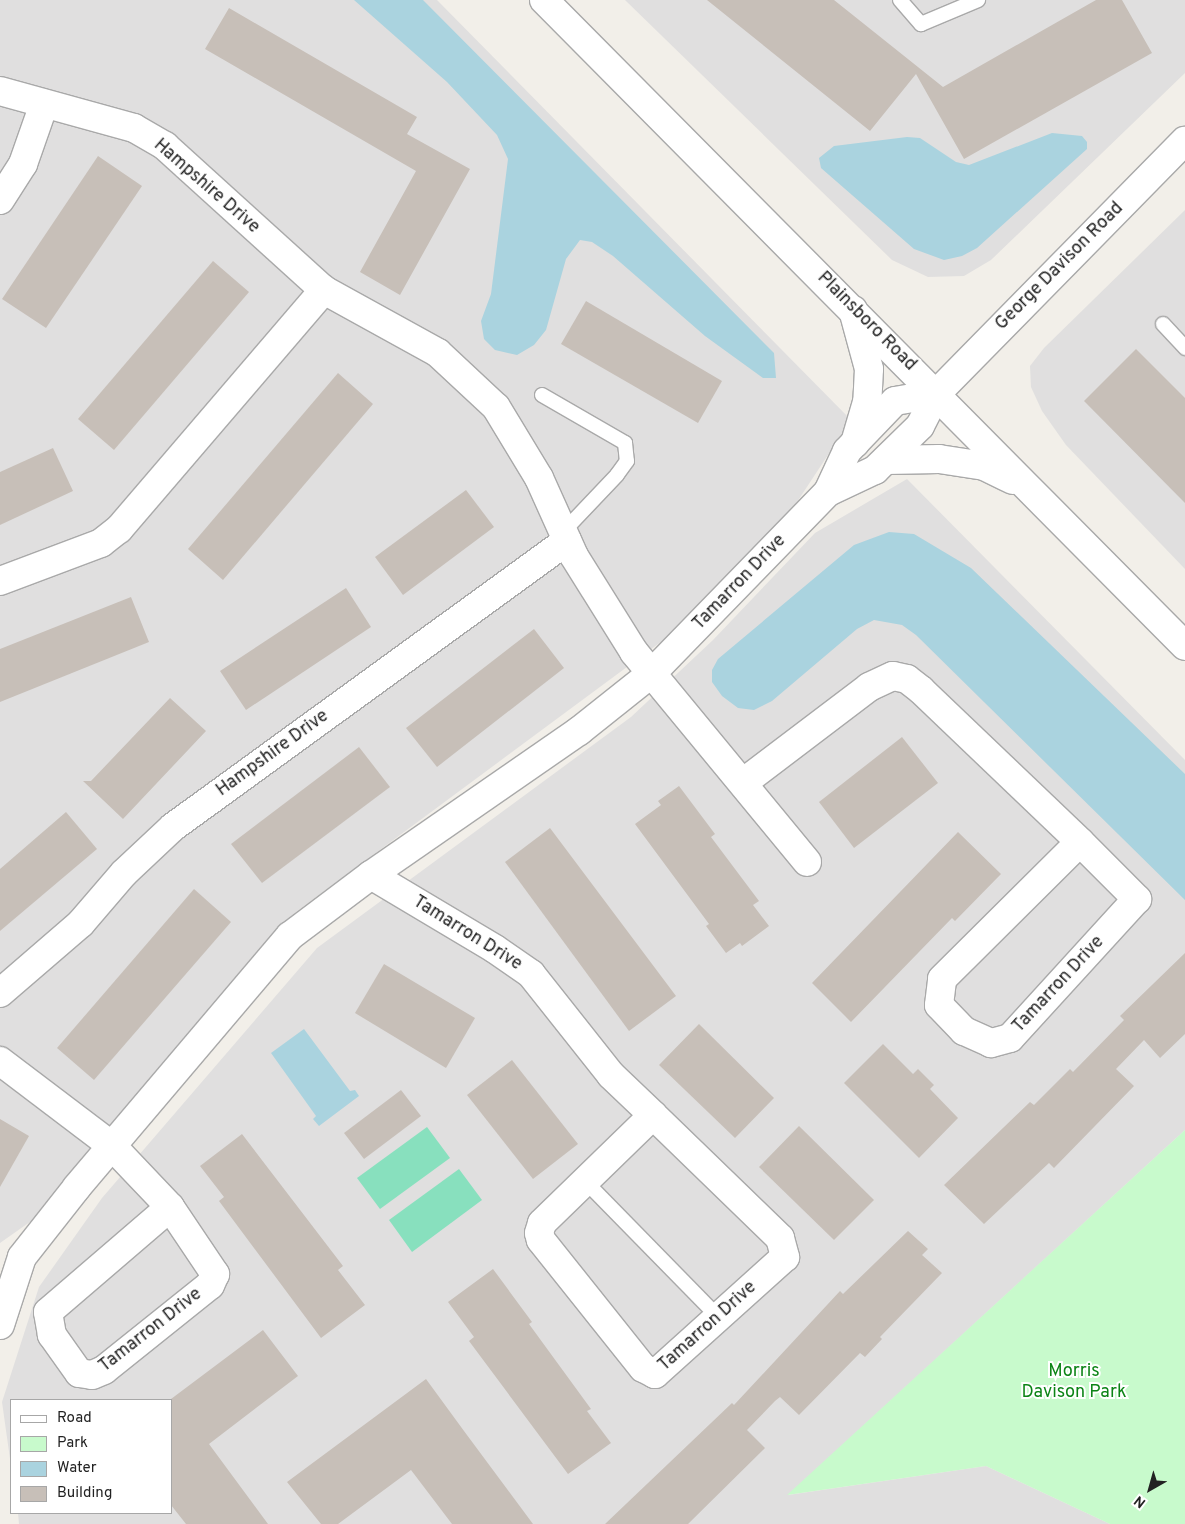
<!DOCTYPE html>
<html>
<head>
<meta charset="utf-8">
<style>
  body { margin:0 }
  #map { position:relative; width:1185px; height:1524px; overflow:hidden; background:#f2efe9; font-family:Overpass,sans-serif }
  div>[style] { position:absolute }
  .residential>* { inset:0; background:#e0dfdf }
  .park>* { inset:0; background:#c8facc }
  .pitch>* { inset:0; background:#88e0be }
  .water>* { inset:0; background:#aad3df }
  .building>* { inset:0; background:#c7bfb8 }
  .roads { filter:drop-shadow(1px 0 #a9a9a9) drop-shadow(-1px 0 #a9a9a9) drop-shadow(0 1px #a9a9a9) drop-shadow(0 -1px #a9a9a9) }
  .service>* { height:14px; margin:-7px; padding:0 7px; transform-origin:7px; border-radius:7px; background:#fff }
  .minor>* { height:28px; margin:-14px; padding:0 14px; transform-origin:14px; border-radius:14px; background:#fff }
  .tertiary>* { height:28px; margin:-14px; padding:0 14px; transform-origin:14px; border-radius:14px; background:#fff }
  span { translate:-50% -50%; white-space:nowrap; text-align:center; line-height:1.15; -webkit-text-stroke:4px #fff; paint-order:stroke }
  .street-label { font-size:18px; color:#222 }
  .park-label { font-size:18px; color:#0c8416 }
  .legend { position:absolute; left:10px; top:1399px; width:162px; height:115px; box-sizing:border-box; background:#fff; border:1px solid #a7a7a7; margin:0; padding:6px 9px; list-style:none; font-size:15px; color:#222 }
  .legend li { display:flex; align-items:center; gap:10px; height:25px }
  .legend b { width:25px; border:1px solid #a7a7a7 }
  .north { position:absolute; left:1125px; top:1464px; width:50px; height:50px; -webkit-text-stroke:4px #fff; paint-order:stroke; rotate:218deg; font-size:14px; font-weight:700; line-height:20px; text-align:center; color:#222 }
  .north::after { content:''; display:block; margin:auto; width:18px; height:22px; background:#222; clip-path:polygon(50% 0,100% 100%,50% 72%,0 100%) }
</style>
</head>
<body>
<div id="map">
  <div class="residential">
    <i style="clip-path:polygon(0 0,437px 0,851px 420px,797px 502px,681px 627px,296px 912px,183px 1040px,44px 1212px,0 1243px)"></i>
    <i style="clip-path:polygon(625px 0,1185px 0,1185px 73px,991px 260px,964px 276px,928px 277px,892px 260px)"></i>
    <i style="clip-path:polygon(1185px 210px,1185px 569px,1066px 445px,1042px 411px,1031px 387px,1030px 366px,1044px 348px)"></i>
    <i style="clip-path:polygon(907px 479px,1185px 760px,1185px 1130px,788px 1495px,986px 1466px,1110px 1524px,19px 1524px,18px 1513px,171px 1513px,171px 1400px,11px 1400px,11px 1466px,2px 1402px,39px 1287px,102px 1198px,317px 948px,631px 717px,713px 640px,815px 533px)"></i>
  </div>
  <div class="park">
    <i style="clip-path:polygon(1185px 1130px,1185px 1524px,1110px 1524px,986px 1466px,787px 1495px)"></i>
  </div>
  <div class="pitch">
    <i style="clip-path:polygon(427px 1127px,450px 1158px,380px 1209px,357px 1178px)"></i>
    <i style="clip-path:polygon(459px 1169px,482px 1200px,412px 1252px,389px 1220px)"></i>
  </div>
  <div class="water">
    <i style="clip-path:polygon(354px 0,423px 0,774px 353px,776px 378px,763px 378px,705px 336px,613px 256px,592px 242px,580px 240px,566px 259px,546px 330px,534px 345px,517px 355px,495px 350px,484px 339px,481px 321px,491px 294px,508px 159px,497px 135px,447px 82px)"></i>
    <i style="clip-path:polygon(1052px 133px,1082px 136px,1087px 142px,1087px 149px,977px 248px,962px 256px,944px 260px,914px 249px,821px 168px,819px 158px,834px 146px,907px 137px,920px 138px,956px 162px,969px 165px)"></i>
    <i style="clip-path:polygon(889px 532px,914px 534px,971px 568px,1185px 774px,1185px 900px,916px 635px,902px 625px,874px 620px,857px 629px,772px 701px,754px 710px,738px 708px,722px 696px,712px 682px,712px 670px,718px 659px,854px 545px)"></i>
    <i style="clip-path:polygon(304px 1029px,350px 1091px,355px 1090px,359px 1096px,319px 1126px,313px 1119px,316px 1116px,271px 1053px)"></i>
  </div>
  <div class="building">
    <i style="clip-path:polygon(707px 0,834px 0,943px 87px,1096px 0,1122px 0,1152px 53px,964px 159px,916px 74px,870px 131px)"></i>
    <i style="clip-path:polygon(229px 8px,417px 117px,407px 134px,470px 169px,400px 295px,360px 272px,416px 171px,205px 49px)"></i>
    <i style="clip-path:polygon(98px 156px,142px 186px,46px 328px,2px 299px)"></i>
    <i style="clip-path:polygon(213px 261px,249px 292px,114px 450px,78px 419px)"></i>
    <i style="clip-path:polygon(586px 301px,722px 381px,698px 423px,561px 344px)"></i>
    <i style="clip-path:polygon(1136px 349px,1185px 398px,1185px 503px,1084px 401px)"></i>
    <i style="clip-path:polygon(338px 373px,373px 404px,223px 580px,188px 549px)"></i>
    <i style="clip-path:polygon(53px 448px,73px 491px,0 525px,0 472px)"></i>
    <i style="clip-path:polygon(466px 490px,494px 527px,403px 595px,375px 557px)"></i>
    <i style="clip-path:polygon(346px 588px,371px 627px,246px 710px,220px 671px)"></i>
    <i style="clip-path:polygon(131px 597px,149px 642px,0 702px,0 649px)"></i>
    <i style="clip-path:polygon(534px 629px,564px 668px,437px 767px,406px 728px)"></i>
    <i style="clip-path:polygon(170px 698px,206px 731px,123px 819px,83px 781px,91px 781px)"></i>
    <i style="clip-path:polygon(902px 737px,938px 783px,854px 848px,819px 802px)"></i>
    <i style="clip-path:polygon(359px 747px,390px 787px,262px 883px,231px 844px)"></i>
    <i style="clip-path:polygon(679px 786px,715px 834px,711px 837px,759px 901px,753px 905px,769px 926px,742px 946px,740px 943px,726px 953px,706px 926px,709px 924px,635px 824px,661px 805px,658px 801px)"></i>
    <i style="clip-path:polygon(66px 812px,97px 849px,0 931px,0 869px)"></i>
    <i style="clip-path:polygon(550px 828px,676px 996px,629px 1031px,505px 862px)"></i>
    <i style="clip-path:polygon(958px 832px,1001px 874px,955px 921px,952px 918px,851px 1022px,812px 983px)"></i>
    <i style="clip-path:polygon(194px 889px,231px 922px,94px 1080px,57px 1048px)"></i>
    <i style="clip-path:polygon(1185px 953px,1185px 1034px,1160px 1058px,1144px 1040px,1116px 1069px,1134px 1086px,1054px 1168px,1049px 1163px,984px 1224px,944px 1185px,1030px 1102px,1034px 1105px,1070px 1069px,1073px 1072px,1124px 1020px,1120px 1016px)"></i>
    <i style="clip-path:polygon(384px 964px,475px 1018px,446px 1068px,355px 1013px)"></i>
    <i style="clip-path:polygon(699px 1024px,774px 1098px,735px 1138px,659px 1065px)"></i>
    <i style="clip-path:polygon(883px 1044px,913px 1074px,918px 1069px,934px 1085px,930px 1089px,958px 1118px,919px 1158px,844px 1083px)"></i>
    <i style="clip-path:polygon(512px 1060px,578px 1144px,533px 1179px,467px 1095px)"></i>
    <i style="clip-path:polygon(401px 1090px,421px 1116px,364px 1159px,344px 1133px)"></i>
    <i style="clip-path:polygon(0 1119px,29px 1136px,0 1187px)"></i>
    <i style="clip-path:polygon(799px 1126px,874px 1200px,834px 1240px,759px 1167px)"></i>
    <i style="clip-path:polygon(242px 1134px,343px 1266px,338px 1270px,365px 1305px,321px 1338px,219px 1201px,224px 1197px,200px 1166px)"></i>
    <i style="clip-path:polygon(908px 1231px,928px 1249px,922px 1255px,942px 1273px,880px 1337px,882px 1339px,865px 1357px,860px 1353px,799px 1415px,780px 1397px,775px 1401px,747px 1430px,765px 1448px,688px 1524px,605px 1524px,732px 1403px,734px 1405px,840px 1291px,843px 1294px)"></i>
    <i style="clip-path:polygon(493px 1269px,532px 1322px,529px 1324px,591px 1409px,587px 1411px,611px 1443px,568px 1474px,469px 1341px,474px 1337px,448px 1302px)"></i>
    <i style="clip-path:polygon(263px 1330px,298px 1376px,209px 1444px,268px 1524px,186px 1524px,171px 1505px,171px 1399px)"></i>
    <i style="clip-path:polygon(426px 1379px,464px 1431px,533px 1524px,452px 1524px,411px 1470px,338px 1524px,321px 1524px,287px 1482px)"></i>
  </div>
  <div class="roads">
    <div class="service">
      <i style="left:900px;top:0;width:32px;rotate:49deg"></i>
      <i style="left:921px;top:24px;width:62px;rotate:-22.8deg"></i>
      <i style="left:1163px;top:324px;width:33px;rotate:47deg"></i>
      <i style="left:542px;top:395px;width:96px;rotate:30deg"></i>
      <i style="left:625px;top:443px;width:18px;rotate:84deg"></i>
      <i style="left:627px;top:461px;width:17px;rotate:126deg"></i>
      <i style="left:617px;top:475px;width:79px;rotate:133.5deg"></i>
      <i style="left:585px;top:1181px;width:192px;rotate:45.6deg"></i>
    </div>
    <div class="minor">
      <i style="left:0;top:91px;width:139px;rotate:15.4deg"></i>
      <i style="left:134px;top:128px;width:36px;rotate:30deg"></i>
      <i style="left:165px;top:146px;width:215px;rotate:42.2deg"></i>
      <i style="left:324px;top:290px;width:130px;rotate:28.9deg"></i>
      <i style="left:438px;top:353px;width:79px;rotate:43deg"></i>
      <i style="left:496px;top:407px;width:83px;rotate:58.8deg"></i>
      <i style="left:539px;top:478px;width:85px;rotate:65.8deg"></i>
      <i style="left:574px;top:556px;width:113px;rotate:58deg"></i>
      <i style="left:634px;top:652px;width:272px;rotate:50.5deg"></i>
      <i style="left:0;top:200px;width:43px;rotate:-57.4deg"></i>
      <i style="left:23px;top:164px;width:64px;rotate:-70.7deg"></i>
      <i style="left:828px;top:492px;width:52px;rotate:-25.1deg"></i>
      <i style="left:875px;top:470px;width:63px;rotate:-44.4deg"></i>
      <i style="left:920px;top:426px;width:36px;rotate:-63deg"></i>
      <i style="left:0;top:581px;width:108px;rotate:-20.6deg"></i>
      <i style="left:101px;top:543px;width:23px;rotate:-38deg"></i>
      <i style="left:119px;top:529px;width:315px;rotate:-49.4deg"></i>
      <i style="left:744px;top:782px;width:157px;rotate:-37.2deg"></i>
      <i style="left:869px;top:687px;width:26px;rotate:-25deg"></i>
      <i style="left:893px;top:676px;width:14px;rotate:12deg"></i>
      <i style="left:907px;top:679px;width:18px;rotate:38deg"></i>
      <i style="left:921px;top:690px;width:220px;rotate:43.7deg"></i>
      <i style="left:1080px;top:842px;width:81px;rotate:45deg"></i>
      <i style="left:1137px;top:899px;width:188px;rotate:132.4deg"></i>
      <i style="left:1010px;top:1038px;width:20px;rotate:165deg"></i>
      <i style="left:991px;top:1043px;width:30px;rotate:-156deg"></i>
      <i style="left:964px;top:1031px;width:36px;rotate:-134deg"></i>
      <i style="left:939px;top:1005px;width:26px;rotate:-83deg"></i>
      <i style="left:942px;top:979px;width:194px;rotate:-44.8deg"></i>
      <i style="left:371px;top:875px;width:144px;rotate:30.8deg"></i>
      <i style="left:495px;top:949px;width:44px;rotate:34.8deg"></i>
      <i style="left:531px;top:974px;width:129px;rotate:51.6deg"></i>
      <i style="left:611px;top:1075px;width:58px;rotate:43.6deg"></i>
      <i style="left:0;top:993px;width:107px;rotate:-40.8deg"></i>
      <i style="left:81px;top:923px;width:66px;rotate:-49.3deg"></i>
      <i style="left:124px;top:873px;width:67px;rotate:-43.2deg"></i>
      <i style="left:173px;top:827px;width:487px;rotate:-36deg"></i>
      <i style="left:0;top:1061px;width:141px;rotate:37.2deg"></i>
      <i style="left:112px;top:1146px;width:84px;rotate:46.4deg"></i>
      <i style="left:170px;top:1207px;width:81px;rotate:56.1deg"></i>
      <i style="left:215px;top:1274px;width:12px;rotate:114deg"></i>
      <i style="left:210px;top:1285px;width:136px;rotate:141.3deg"></i>
      <i style="left:104px;top:1370px;width:13px;rotate:157deg"></i>
      <i style="left:92px;top:1375px;width:13px;rotate:-171deg"></i>
      <i style="left:79px;top:1373px;width:47px;rotate:-125.4deg"></i>
      <i style="left:52px;top:1335px;width:23px;rotate:-100deg"></i>
      <i style="left:48px;top:1312px;width:161px;rotate:-40.7deg"></i>
      <i style="left:653px;top:1115px;width:177px;rotate:44.1deg"></i>
      <i style="left:780px;top:1238px;width:20px;rotate:75deg"></i>
      <i style="left:785px;top:1257px;width:175px;rotate:138deg"></i>
      <i style="left:655px;top:1374px;width:13px;rotate:-153deg"></i>
      <i style="left:643px;top:1368px;width:164px;rotate:-128.6deg"></i>
      <i style="left:541px;top:1240px;width:7px;rotate:-106deg"></i>
      <i style="left:539px;top:1233px;width:10px;rotate:-73deg"></i>
      <i style="left:542px;top:1223px;width:155px;rotate:-44.2deg"></i>
      <i style="left:0;top:1325px;width:71px;rotate:-72.1deg"></i>
      <i style="left:22px;top:1257px;width:89px;rotate:-51.8deg"></i>
      <i style="left:77px;top:1187px;width:329px;rotate:-49.7deg"></i>
      <i style="left:290px;top:936px;width:101px;rotate:-37deg"></i>
      <i style="left:371px;top:875px;width:253px;rotate:-34.7deg"></i>
      <i style="left:579px;top:731px;width:93px;rotate:-38.5deg"></i>
      <i style="left:652px;top:673px;width:252px;rotate:-45.8deg"></i>
      <i style="left:828px;top:492px;width:45px;rotate:-65.1deg"></i>
      <i style="left:847px;top:451px;width:69px;rotate:-46.2deg"></i>
      <i style="left:895px;top:401px;width:42px;rotate:-9.7deg"></i>
    </div>
    <div class="tertiary">
      <i style="left:544px;top:0;width:910px;rotate:45.22deg"></i>
      <i style="left:853px;top:310px;width:61px;rotate:74.8deg"></i>
      <i style="left:869px;top:369px;width:33px;rotate:93deg"></i>
      <i style="left:867px;top:402px;width:43px;rotate:106.3deg"></i>
      <i style="left:936px;top:394px;width:355px;rotate:-45.5deg"></i>
      <i style="left:886px;top:460px;width:53px;rotate:-1.1deg"></i>
      <i style="left:939px;top:459px;width:46px;rotate:8.8deg"></i>
      <i style="left:984px;top:466px;width:32px;rotate:26deg"></i>
    </div>
  </div>
  <div class="street-label">
    <span style="left:206px;top:187px;rotate:41deg">Hampshire Drive</span>
    <span style="left:1060px;top:267px;rotate:-45deg">George Davison Road</span>
    <span style="left:866px;top:322px;rotate:45deg">Plainsboro Road</span>
    <span style="left:740px;top:583px;rotate:-46deg">Tamarron Drive</span>
    <span style="left:273px;top:754px;rotate:-36deg">Hampshire Drive</span>
    <span style="left:467px;top:934px;rotate:32deg">Tamarron Drive</span>
    <span style="left:1059px;top:985px;rotate:-47deg">Tamarron Drive</span>
    <span style="left:708px;top:1327px;rotate:-42deg">Tamarron Drive</span>
    <span style="left:151px;top:1331px;rotate:-38deg">Tamarron Drive</span>
  </div>
  <div class="park-label">
    <span style="left:1074px;top:1383px">Morris<br>Davison Park</span>
  </div>
  <ul class="legend">
  <li><b style="height:6px;background:#fff"></b>Road</li>
  <li><b style="height:14px;background:#c8facc"></b>Park</li>
  <li><b style="height:14px;background:#aad3df"></b>Water</li>
  <li><b style="height:14px;background:#c7bfb8"></b>Building</li>
  </ul>
  <div class="north">N</div>
</div>
</body>
</html>
